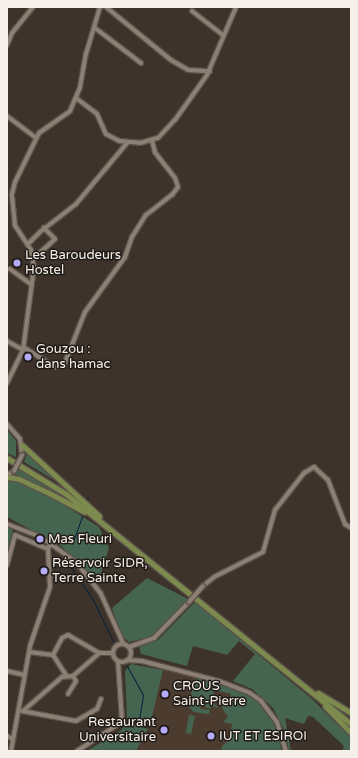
<!DOCTYPE html>
<html>
<head>
<meta charset="utf-8">
<style>
  body { margin:0 }
  #map { position:relative; width:358px; height:758px; overflow:hidden; background:#3d332a; font-family:"Varela Round",sans-serif }
  div>[style] { position:absolute }
  .built>* { inset:0; background:#4c3c2f }
  .green>* { inset:0; background:#466550 }
  .stream>* { height:1px; margin:-0.5px; padding:0 0.5px; transform-origin:0.5px; border-radius:0.5px; background:#03223e }
  .roads { filter:drop-shadow(1px 0 #5b524a) drop-shadow(-1px 0 #5b524a) drop-shadow(0 1px #5b524a) drop-shadow(0 -1px #5b524a) }
  .minor>* { height:4px; margin:-2px; padding:0 2px; transform-origin:2px; border-radius:2px; background:#8c8075 }
  .minor>.ring { margin:-2px; padding:0; box-sizing:content-box; background:none; border:4px solid #8c8075; border-radius:50% }
  .major>* { height:5px; margin:-2.5px; padding:0 2.5px; transform-origin:2.5px; border-radius:2.5px; background:#7d8a4d }
  .bridges { filter:drop-shadow(1px 0 #5b524a) drop-shadow(-1px 0 #5b524a) drop-shadow(0 1px #5b524a) drop-shadow(0 -1px #5b524a) }
  .minor-bridge>* { height:4px; margin:-2px; padding:0 2px; transform-origin:2px; border-radius:2px; background:#8c8075 }
  .dots>* { width:11px; height:11px; translate:-50% -50%; box-sizing:border-box; border:2px solid #201b17; border-radius:50% }
  span { translate:-50% -50%; white-space:nowrap; text-align:center; line-height:1.15; -webkit-text-stroke:3px #201b17; paint-order:stroke }
  .poi-label { font-size:13px; color:#f7f0ea }
  .left { translate:0 -50%; text-align:left }
  .right { translate:-100% -50%; text-align:right }
  .frame { position:absolute; inset:0; border:8px solid #f7f0ea; pointer-events:none }
</style>
</head>
<body>
<div id="map">
  <div class="built">
    <i style="clip-path:polygon(163px 669px,237px 689px,229px 740px,223px 751px,136px 751px,149px 727px)"></i>
  </div>
  <div class="green">
    <i style="clip-path:polygon(7px 430px,16px 441px,16px 457px,7px 453px)"></i>
    <i style="clip-path:polygon(27px 453px,37px 463px,59px 483px,24px 462px)"></i>
    <i style="clip-path:polygon(19px 469px,45px 484px,66px 498px,12px 475px)"></i>
    <i style="clip-path:polygon(11px 479px,48px 495px,99px 527px,109px 548px,98px 582px,60px 545px,7px 517px,7px 480px)"></i>
    <i style="clip-path:polygon(7px 527px,13px 530px,7px 559px)"></i>
    <i style="clip-path:polygon(147px 578px,188px 599px,154px 636px,129px 642px,122px 636px,112px 608px)"></i>
    <i style="clip-path:polygon(195px 602px,312px 699px,351px 738px,351px 751px,342px 751px,344px 746px,313px 717px,308px 716px,304px 724px,285px 718px,291px 751px,289px 751px,285px 732px,273px 708px,252px 689px,233px 681px,255px 654px,239px 641px,227px 655px,193px 646px,187px 666px,141px 654px,139px 646px,158px 640px)"></i>
    <i style="clip-path:polygon(131px 664px,163px 670px,150px 725px,127px 718px,125px 671px)"></i>
    <i style="clip-path:polygon(195px 677px,237px 689px,258px 702px,274px 724px,282px 751px,221px 751px,222px 746px,229px 740px,232px 724px,223px 722px,228px 717px,222px 708px,223px 705px,228px 706px,229px 702px,224px 700px,225px 698px,230px 699px,231px 694px,215px 690px,213px 694px,222px 697px,222px 699px,211px 696px,210px 701px,220px 708px,211px 706px,210px 709px,201px 705px,200px 709px,210px 710px,209px 714px,219px 716px,194px 712px,189px 707px,193px 685px,196px 686px)"></i>
    <i style="clip-path:polygon(189px 715px,195px 716px,191px 734px,186px 733px)"></i>
    <i style="clip-path:polygon(127px 722px,148px 729px,136px 751px,87px 751px,121px 730px)"></i>
  </div>
  <div class="stream">
    <i style="left:87px;top:500px;width:3px;rotate:-72deg"></i>
    <i style="left:72px;top:544px;width:30px;rotate:-70deg"></i>
    <i style="left:71px;top:568px;width:39px;rotate:55deg"></i>
    <i style="left:93px;top:600px;width:46px;rotate:64deg"></i>
    <i style="left:127px;top:666px;width:33px;rotate:61deg"></i>
    <i style="left:143px;top:695px;width:30px;rotate:99deg"></i>
  </div>
  <div class="roads">
    <div class="minor">
      <i style="left:106px;top:7px;width:84px;rotate:39.2deg"></i>
      <i style="left:171px;top:60px;width:20px;rotate:30deg"></i>
      <i style="left:188px;top:70px;width:22px;rotate:3deg"></i>
      <i style="left:192px;top:11px;width:39px;rotate:38deg"></i>
      <i style="left:95px;top:28px;width:58px;rotate:37.3deg"></i>
      <i style="left:7px;top:45px;width:13px;rotate:-67deg"></i>
      <i style="left:12px;top:33px;width:33px;rotate:-51deg"></i>
      <i style="left:76px;top:98px;width:26px;rotate:37deg"></i>
      <i style="left:97px;top:114px;width:22px;rotate:66deg"></i>
      <i style="left:106px;top:134px;width:15px;rotate:28deg"></i>
      <i style="left:119px;top:141px;width:21px;rotate:5deg"></i>
      <i style="left:140px;top:143px;width:19px;rotate:-16deg"></i>
      <i style="left:158px;top:138px;width:25px;rotate:-47deg"></i>
      <i style="left:175px;top:120px;width:55px;rotate:-54.6deg"></i>
      <i style="left:207px;top:75px;width:74px;rotate:-66.9deg"></i>
      <i style="left:7px;top:116px;width:36px;rotate:37deg"></i>
      <i style="left:28px;top:244px;width:17px;rotate:-45deg"></i>
      <i style="left:40px;top:232px;width:46px;rotate:-37.9deg"></i>
      <i style="left:76px;top:204px;width:80px;rotate:-50.1deg"></i>
      <i style="left:34px;top:258px;width:28px;rotate:-42deg"></i>
      <i style="left:55px;top:239px;width:16px;rotate:-135deg"></i>
      <i style="left:10px;top:269px;width:27px;rotate:36deg"></i>
      <i style="left:7px;top:341px;width:18px;rotate:29deg"></i>
      <i style="left:23px;top:347px;width:38px;rotate:32deg"></i>
      <i style="left:55px;top:367px;width:9px;rotate:-13deg"></i>
      <i style="left:64px;top:365px;width:57px;rotate:-68.4deg"></i>
      <i style="left:85px;top:312px;width:68px;rotate:-54deg"></i>
      <i style="left:125px;top:257px;width:21px;rotate:-71deg"></i>
      <i style="left:132px;top:237px;width:26px;rotate:-58deg"></i>
      <i style="left:146px;top:215px;width:33px;rotate:-38deg"></i>
      <i style="left:172px;top:195px;width:10px;rotate:-53deg"></i>
      <i style="left:178px;top:187px;width:9px;rotate:-108deg"></i>
      <i style="left:175px;top:178px;width:33px;rotate:-128deg"></i>
      <i style="left:155px;top:152px;width:11px;rotate:-105deg"></i>
      <i style="left:7px;top:383px;width:37px;rotate:-64deg"></i>
      <i style="left:23px;top:350px;width:83px;rotate:-82.4deg"></i>
      <i style="left:34px;top:268px;width:18px;rotate:-99deg"></i>
      <i style="left:31px;top:250px;width:30px;rotate:-123deg"></i>
      <i style="left:15px;top:225px;width:31px;rotate:-96deg"></i>
      <i style="left:12px;top:194px;width:12px;rotate:-76deg"></i>
      <i style="left:15px;top:182px;width:55px;rotate:-63.9deg"></i>
      <i style="left:39px;top:133px;width:38px;rotate:-35deg"></i>
      <i style="left:70px;top:111px;width:26px;rotate:-67deg"></i>
      <i style="left:80px;top:87px;width:34px;rotate:-80deg"></i>
      <i style="left:86px;top:54px;width:49px;rotate:-73.4deg"></i>
      <i style="left:7px;top:424px;width:20px;rotate:49deg"></i>
      <i style="left:20px;top:439px;width:16px;rotate:83deg"></i>
      <i style="left:7px;top:475px;width:8px;rotate:-30deg"></i>
      <i style="left:7px;top:524px;width:36px;rotate:21deg"></i>
      <i style="left:41px;top:537px;width:44px;rotate:35.8deg"></i>
      <i style="left:77px;top:563px;width:39px;rotate:52deg"></i>
      <i style="left:101px;top:594px;width:54px;rotate:65.8deg"></i>
      <i style="left:7px;top:565px;width:31px;rotate:-75deg"></i>
      <i style="left:15px;top:535px;width:36px;rotate:23deg"></i>
      <i style="left:203px;top:586px;width:14px;rotate:-39deg"></i>
      <i style="left:214px;top:577px;width:55px;rotate:-27deg"></i>
      <i style="left:263px;top:552px;width:44px;rotate:-74.1deg"></i>
      <i style="left:275px;top:510px;width:47px;rotate:-51.9deg"></i>
      <i style="left:304px;top:473px;width:12px;rotate:-31deg"></i>
      <i style="left:314px;top:467px;width:19px;rotate:43deg"></i>
      <i style="left:328px;top:480px;width:47px;rotate:68.9deg"></i>
      <i style="left:345px;top:524px;width:7px;rotate:34deg"></i>
      <i class="ring" style="left:113px;top:644px;width:14px;height:14px"></i>
      <i style="left:129px;top:647px;width:27px;rotate:-20deg"></i>
      <i style="left:154px;top:638px;width:50px;rotate:-45.8deg"></i>
      <i style="left:29px;top:652px;width:24px;rotate:7deg"></i>
      <i style="left:53px;top:655px;width:19px;rotate:-62deg"></i>
      <i style="left:62px;top:638px;width:7px;rotate:-27deg"></i>
      <i style="left:68px;top:635px;width:36px;rotate:30deg"></i>
      <i style="left:53px;top:655px;width:24px;rotate:57deg"></i>
      <i style="left:127px;top:660px;width:15px;rotate:4deg"></i>
      <i style="left:142px;top:661px;width:80px;rotate:14.6deg"></i>
      <i style="left:219px;top:681px;width:33px;rotate:21deg"></i>
      <i style="left:250px;top:693px;width:14px;rotate:36deg"></i>
      <i style="left:261px;top:701px;width:26px;rotate:53deg"></i>
      <i style="left:277px;top:722px;width:30px;rotate:73deg"></i>
      <i style="left:7px;top:671px;width:18px;rotate:13deg"></i>
      <i style="left:68px;top:694px;width:15px;rotate:-58deg"></i>
      <i style="left:76px;top:681px;width:6px;rotate:-121deg"></i>
      <i style="left:22px;top:711px;width:55px;rotate:10.5deg"></i>
      <i style="left:76px;top:721px;width:24px;rotate:-30deg"></i>
      <i style="left:97px;top:709px;width:11px;rotate:-68deg"></i>
      <i style="left:23px;top:711px;width:52px;rotate:-41.1deg"></i>
      <i style="left:62px;top:677px;width:11px;rotate:-5deg"></i>
      <i style="left:73px;top:676px;width:35px;rotate:-41deg"></i>
      <i style="left:99px;top:653px;width:14px"></i>
      <i style="left:7px;top:736px;width:7px;rotate:27deg"></i>
      <i style="left:11px;top:751px;width:107px;rotate:-79.7deg"></i>
      <i style="left:30px;top:646px;width:62px;rotate:-71.3deg"></i>
      <i style="left:50px;top:587px;width:38px;rotate:-93deg"></i>
      <i style="left:48px;top:549px;width:8px;rotate:-67deg"></i>
      <i style="left:77px;top:751px;width:48px;rotate:-33deg"></i>
      <i style="left:117px;top:725px;width:7px;rotate:-45deg"></i>
      <i style="left:122px;top:720px;width:59px;rotate:-93.9deg"></i>
    </div>
    <div class="major">
      <i style="left:22px;top:445px;width:105px;rotate:42.7deg"></i>
      <i style="left:7px;top:458px;width:69px;rotate:31.4deg"></i>
      <i style="left:66px;top:494px;width:366px;rotate:38.9deg"></i>
      <i style="left:7px;top:477px;width:12px;rotate:9deg"></i>
      <i style="left:19px;top:479px;width:33px;rotate:25deg"></i>
      <i style="left:49px;top:493px;width:40px;rotate:28deg"></i>
      <i style="left:318px;top:693px;width:39px;rotate:31deg"></i>
      <i style="left:325px;top:706px;width:37px;rotate:46deg"></i>
    </div>
  </div>
  <div class="bridges">
    <div class="minor-bridge">
      <i style="left:14px;top:471px;width:18px;rotate:-63deg"></i>
      <i style="left:189px;top:602px;width:21px;rotate:-49deg"></i>
    </div>
  </div>
  <div class="dots">
    <i style="left:17px;top:263px;background:#b4acf9"></i>
    <i style="left:28px;top:357px;background:#b4acf9"></i>
    <i style="left:40px;top:539px;background:#b4acf9"></i>
    <i style="left:44px;top:571px;background:#b4acf9"></i>
    <i style="left:165px;top:694px;background:#b4acf9"></i>
    <i style="left:164px;top:730px;background:#b4acf9"></i>
    <i style="left:211px;top:736px;background:#b4acf9"></i>
  </div>
  <div class="poi-label">
    <span class="left" style="left:25px;top:263px">Les Baroudeurs<br>Hostel</span>
    <span class="left" style="left:36px;top:357px">Gouzou :<br>dans hamac</span>
    <span class="left" style="left:48px;top:539px">Mas Fleuri</span>
    <span class="left" style="left:52px;top:571px">Réservoir SIDR,<br>Terre Sainte</span>
    <span class="left" style="left:173px;top:694px">CROUS<br>Saint-Pierre</span>
    <span class="right" style="left:156px;top:730px">Restaurant<br>Universitaire</span>
    <span class="left" style="left:219px;top:736px">IUT ET ESIROI</span>
  </div>
  <div class="frame"></div>
</div>
</body>
</html>
